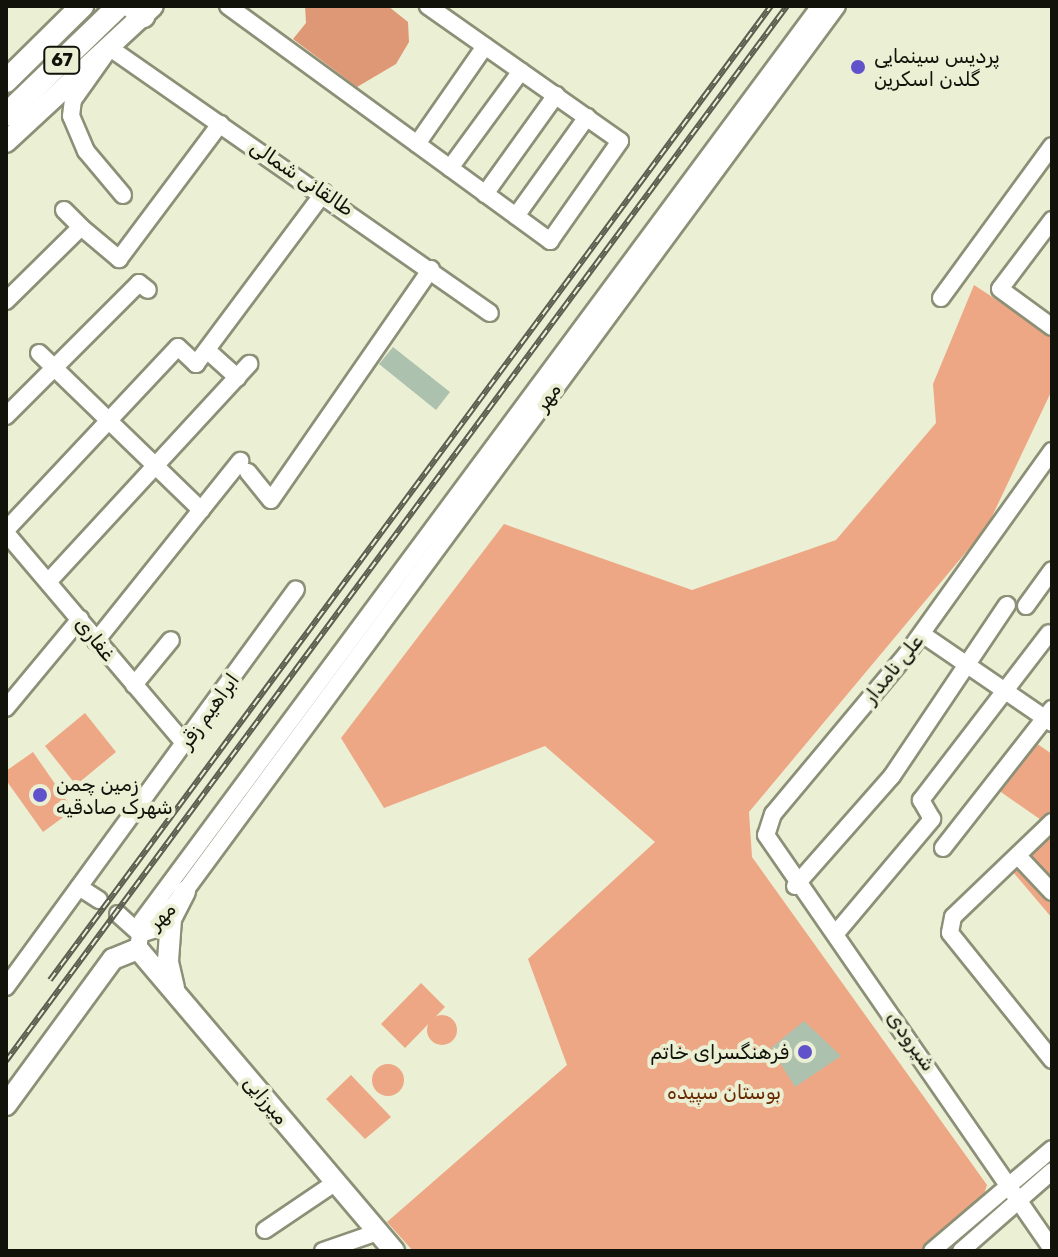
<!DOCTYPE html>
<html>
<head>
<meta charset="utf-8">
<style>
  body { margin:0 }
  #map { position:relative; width:1058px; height:1257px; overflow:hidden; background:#ebefd4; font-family:Rubik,Cairo,sans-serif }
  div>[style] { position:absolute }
  .green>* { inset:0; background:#eda785 }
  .round { border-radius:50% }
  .forest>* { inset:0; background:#de9875 }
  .building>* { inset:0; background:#acc2af }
  .roads { filter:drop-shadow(2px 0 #8c9077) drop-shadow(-2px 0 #8c9077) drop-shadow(0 2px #8c9077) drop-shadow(0 -2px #8c9077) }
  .minor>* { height:16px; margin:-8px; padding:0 8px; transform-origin:8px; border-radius:8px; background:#fff }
  .major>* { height:20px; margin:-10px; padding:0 10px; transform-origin:10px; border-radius:10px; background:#fff }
  .highway>* { height:22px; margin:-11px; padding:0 11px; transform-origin:11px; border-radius:11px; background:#fff }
  .rail>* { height:6px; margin-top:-3px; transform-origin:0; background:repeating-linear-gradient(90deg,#ebefd4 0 9px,#5b5d4e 0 18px); box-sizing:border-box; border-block:2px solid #5b5d4e }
  .dots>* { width:22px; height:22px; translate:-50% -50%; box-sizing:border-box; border:4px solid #ebefd4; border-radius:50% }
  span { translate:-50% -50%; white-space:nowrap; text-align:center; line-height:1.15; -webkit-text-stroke:8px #ebefd4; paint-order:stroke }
  .shield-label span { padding:2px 6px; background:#ebefd4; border:2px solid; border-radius:6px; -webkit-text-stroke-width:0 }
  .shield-label { font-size:18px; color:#111209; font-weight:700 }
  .poi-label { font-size:20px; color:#111209 }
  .left { translate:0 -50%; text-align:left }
  .right { translate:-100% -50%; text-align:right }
  .street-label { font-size:20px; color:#111209 }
  .park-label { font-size:20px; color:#682900 }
  .frame { position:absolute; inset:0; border:8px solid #111209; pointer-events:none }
</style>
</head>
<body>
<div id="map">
  <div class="green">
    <i style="clip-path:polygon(974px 285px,1052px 336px,1052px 390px,987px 527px,749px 812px,752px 857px,987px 1185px,983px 1197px,920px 1251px,413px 1251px,387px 1222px,567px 1065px,528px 959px,655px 842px,545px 746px,384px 808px,341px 738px,504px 524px,692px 590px,836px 540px,936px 423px,933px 384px)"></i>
    <i style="clip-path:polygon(85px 713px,116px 752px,76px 785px,45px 746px)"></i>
    <i style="clip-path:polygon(1033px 741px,1052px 754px,1052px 811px,1044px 822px,998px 790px)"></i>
    <i style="clip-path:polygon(33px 752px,73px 810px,43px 832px,6px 780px,6px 771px)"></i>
    <i style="clip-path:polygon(1052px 828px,1052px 918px,1013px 872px)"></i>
    <i style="clip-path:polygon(421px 983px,445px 1007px,405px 1048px,381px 1024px)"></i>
    <i class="round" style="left:427px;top:1015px;width:30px;height:30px"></i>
    <i class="round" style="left:372px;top:1064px;width:32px;height:32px"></i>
    <i style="clip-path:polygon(351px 1075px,391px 1117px,365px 1139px,326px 1099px)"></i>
  </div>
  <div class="forest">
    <i style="clip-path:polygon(305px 6px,388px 6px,408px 22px,409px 42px,396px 64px,357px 87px,293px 39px,306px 23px)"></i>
  </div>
  <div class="building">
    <i style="clip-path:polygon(393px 347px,450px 392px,436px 410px,379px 364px)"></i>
    <i style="clip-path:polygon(804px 1021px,841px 1056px,795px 1087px,771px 1048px)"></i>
  </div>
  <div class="roads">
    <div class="minor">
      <i style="left:228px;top:6px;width:399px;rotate:36.1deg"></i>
      <i style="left:550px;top:241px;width:122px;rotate:-55deg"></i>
      <i style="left:620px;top:141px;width:235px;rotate:-144.9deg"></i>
      <i style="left:417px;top:144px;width:119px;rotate:-55.2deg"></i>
      <i style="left:450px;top:168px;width:120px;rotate:-53.8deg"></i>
      <i style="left:485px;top:194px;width:122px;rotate:-54.4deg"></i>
      <i style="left:123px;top:195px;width:57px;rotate:-130.1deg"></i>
      <i style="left:86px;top:151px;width:38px;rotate:-113deg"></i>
      <i style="left:71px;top:116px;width:16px;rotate:-83deg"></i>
      <i style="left:73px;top:100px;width:64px;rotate:-54.6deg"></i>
      <i style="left:110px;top:48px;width:463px;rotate:34.9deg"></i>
      <i style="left:516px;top:216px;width:122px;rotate:-54.4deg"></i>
      <i style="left:1052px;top:220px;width:86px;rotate:127deg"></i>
      <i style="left:1000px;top:289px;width:64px;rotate:36.2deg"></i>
      <i style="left:81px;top:227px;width:50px;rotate:40.1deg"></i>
      <i style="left:119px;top:259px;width:169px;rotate:-53.2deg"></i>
      <i style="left:941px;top:298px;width:188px;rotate:-53.9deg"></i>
      <i style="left:6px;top:301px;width:105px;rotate:-44.6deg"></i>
      <i style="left:81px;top:227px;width:24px;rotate:-135deg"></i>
      <i style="left:208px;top:351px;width:40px;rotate:42deg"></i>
      <i style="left:39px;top:353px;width:226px;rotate:44.1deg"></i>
      <i style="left:6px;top:416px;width:188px;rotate:-45deg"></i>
      <i style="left:139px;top:283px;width:11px;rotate:38deg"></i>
      <i style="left:1052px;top:451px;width:251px;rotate:125.6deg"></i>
      <i style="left:906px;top:655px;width:207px;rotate:129.9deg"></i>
      <i style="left:773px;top:814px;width:22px;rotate:108deg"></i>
      <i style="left:766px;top:835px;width:503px;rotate:55.36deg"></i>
      <i style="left:248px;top:472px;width:36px;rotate:51deg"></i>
      <i style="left:271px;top:500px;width:281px;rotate:-55.3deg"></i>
      <i style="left:6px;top:530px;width:251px;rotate:-46.8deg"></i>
      <i style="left:178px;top:347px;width:25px;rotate:43deg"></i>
      <i style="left:196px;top:364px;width:214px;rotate:-53.3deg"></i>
      <i style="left:6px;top:533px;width:277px;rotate:49.7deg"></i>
      <i style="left:48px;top:582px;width:297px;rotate:-47.3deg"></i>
      <i style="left:1026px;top:606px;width:44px;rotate:-54.2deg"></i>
      <i style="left:922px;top:634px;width:158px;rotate:34.4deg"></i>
      <i style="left:96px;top:641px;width:231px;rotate:-51.3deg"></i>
      <i style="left:134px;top:685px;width:58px;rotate:-50.6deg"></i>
      <i style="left:6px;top:708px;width:116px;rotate:-50.3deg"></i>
      <i style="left:1052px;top:822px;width:137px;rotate:136.2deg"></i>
      <i style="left:953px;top:917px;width:16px;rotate:101deg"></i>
      <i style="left:950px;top:933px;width:163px;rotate:51.2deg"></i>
      <i style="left:943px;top:848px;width:177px;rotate:-51.9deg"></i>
      <i style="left:1019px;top:857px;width:48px;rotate:46.7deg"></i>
      <i style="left:795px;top:886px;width:147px;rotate:-48.6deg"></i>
      <i style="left:892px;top:776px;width:206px;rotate:-56.1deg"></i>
      <i style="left:79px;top:887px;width:24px;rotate:33deg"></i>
      <i style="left:118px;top:914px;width:30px;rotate:42deg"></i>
      <i style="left:837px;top:932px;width:148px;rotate:-49.9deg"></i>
      <i style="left:932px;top:819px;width:22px;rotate:-120deg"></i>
      <i style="left:921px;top:800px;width:210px;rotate:-52.5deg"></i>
      <i style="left:140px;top:934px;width:14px;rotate:-17deg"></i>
      <i style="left:153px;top:930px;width:50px;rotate:-50.6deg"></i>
      <i style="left:185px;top:891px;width:1099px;rotate:-53.62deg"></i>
      <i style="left:138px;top:949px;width:28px;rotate:-82deg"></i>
      <i style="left:142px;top:921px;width:1139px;rotate:-53.46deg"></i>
      <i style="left:6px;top:987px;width:492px;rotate:-53.9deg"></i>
      <i style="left:265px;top:1230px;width:86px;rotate:-34.1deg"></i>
      <i style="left:323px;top:1251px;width:58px;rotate:-19.1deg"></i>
      <i style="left:932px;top:1251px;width:157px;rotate:-40.4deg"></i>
      <i style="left:961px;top:1251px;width:121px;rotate:-41.3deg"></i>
    </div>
    <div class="major">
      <i style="left:6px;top:142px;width:200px;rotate:-42.8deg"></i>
      <i style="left:174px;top:988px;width:28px;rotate:-103deg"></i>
      <i style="left:168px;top:961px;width:42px;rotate:-85.9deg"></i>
      <i style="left:171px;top:919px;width:31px;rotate:-63deg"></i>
      <i style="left:6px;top:1105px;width:181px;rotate:-53.8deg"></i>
      <i style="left:113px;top:959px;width:27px;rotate:-22deg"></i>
      <i style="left:138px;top:949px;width:396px;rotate:49.7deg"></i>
    </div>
    <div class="highway">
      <i style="left:131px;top:6px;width:16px;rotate:40deg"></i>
      <i style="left:6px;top:81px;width:107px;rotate:-44.6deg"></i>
      <i style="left:6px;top:115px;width:157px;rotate:-44deg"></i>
    </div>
  </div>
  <div class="rail">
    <i style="left:50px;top:980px;width:1212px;rotate:-53.49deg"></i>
    <i style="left:6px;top:1061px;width:1313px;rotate:-53.49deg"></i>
  </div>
  <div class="dots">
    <i style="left:858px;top:67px;background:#5f52cb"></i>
    <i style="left:40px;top:795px;background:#5f52cb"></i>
    <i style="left:805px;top:1052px;background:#5f52cb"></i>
  </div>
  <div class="shield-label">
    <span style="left:62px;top:60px">67</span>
  </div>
  <div class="poi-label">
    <span class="left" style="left:874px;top:68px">پردیس سینمایی<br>گلدن اسکرین</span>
    <span class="left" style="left:56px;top:796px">زمین چمن<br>شهرک صادقیه</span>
    <span class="right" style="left:789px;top:1052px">فرهنگسرای خاتم</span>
  </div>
  <div class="street-label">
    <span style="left:302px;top:178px;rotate:34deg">طالقانی شمالی</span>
    <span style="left:548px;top:397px;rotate:-54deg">مهر</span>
    <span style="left:95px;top:639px;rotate:51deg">غفاری</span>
    <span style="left:893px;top:669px;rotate:-51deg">علی نامدار</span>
    <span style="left:209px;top:711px;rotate:-54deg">ابراهیم زقر</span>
    <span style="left:162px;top:916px;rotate:-44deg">مهر</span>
    <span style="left:911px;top:1041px;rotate:55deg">شیرودی</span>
    <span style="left:266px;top:1100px;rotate:50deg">میرزایی</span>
  </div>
  <div class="park-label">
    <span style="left:724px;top:1092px">بوستان سپیده</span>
  </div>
  <div class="frame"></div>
</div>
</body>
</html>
